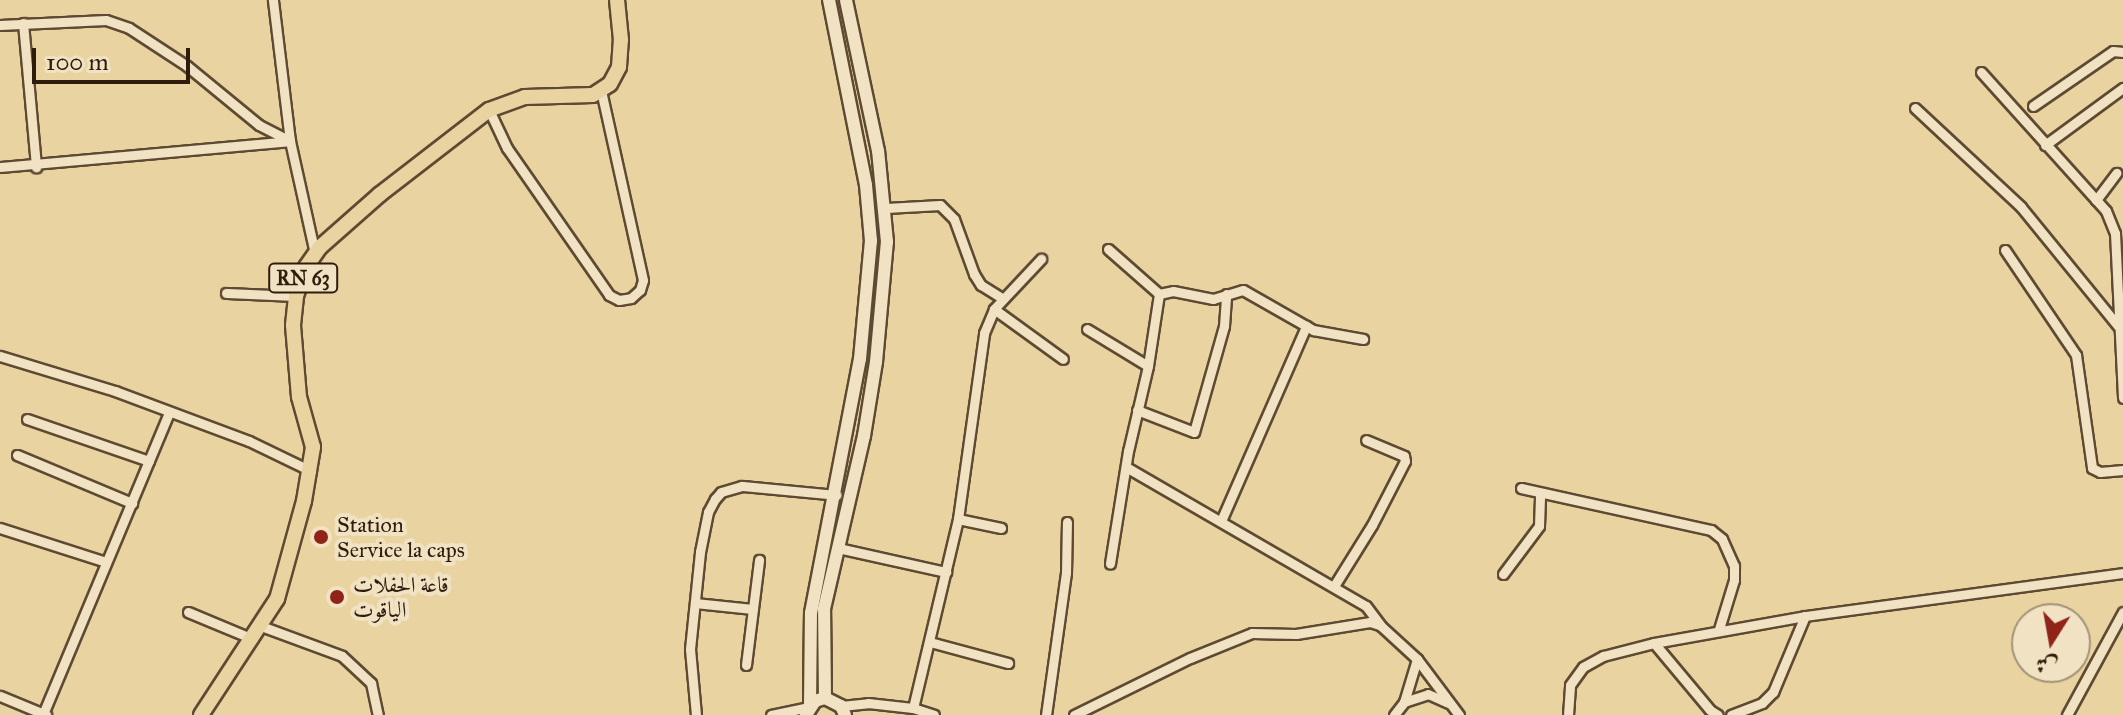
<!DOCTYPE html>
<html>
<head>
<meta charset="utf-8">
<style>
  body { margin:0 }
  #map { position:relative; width:2123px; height:715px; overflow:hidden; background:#e8d3a1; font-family:"IM FELL Great Primer",Amiri,serif }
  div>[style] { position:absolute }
  .roads { filter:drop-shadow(2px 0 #5e4a32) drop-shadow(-2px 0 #5e4a32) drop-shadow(0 2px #5e4a32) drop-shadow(0 -2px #5e4a32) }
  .minor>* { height:9px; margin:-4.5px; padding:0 4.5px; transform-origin:4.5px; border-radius:4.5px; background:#f0e2c2 }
  .secondary>* { height:12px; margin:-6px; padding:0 6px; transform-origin:6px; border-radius:6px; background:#f0e2c2 }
  .primary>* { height:14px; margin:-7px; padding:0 7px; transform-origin:7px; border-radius:7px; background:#e8d3a1 }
  .dots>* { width:22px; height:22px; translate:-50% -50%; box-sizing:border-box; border:4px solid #f0e2c2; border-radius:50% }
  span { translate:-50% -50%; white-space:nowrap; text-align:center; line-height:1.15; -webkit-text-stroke:8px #f0e2c2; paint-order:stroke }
  .shield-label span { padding:2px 6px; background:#f0e2c2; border:2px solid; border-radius:6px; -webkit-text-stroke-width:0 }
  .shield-label { font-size:20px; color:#301c0d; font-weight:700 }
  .poi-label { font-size:22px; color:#301c0d }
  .left { translate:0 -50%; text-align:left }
  .north { position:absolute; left:2011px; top:603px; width:80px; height:80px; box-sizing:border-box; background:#f0e2c2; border:2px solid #a3937a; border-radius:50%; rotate:191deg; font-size:22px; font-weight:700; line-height:32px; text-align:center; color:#301c0d }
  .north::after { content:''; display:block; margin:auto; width:28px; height:36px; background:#8f2418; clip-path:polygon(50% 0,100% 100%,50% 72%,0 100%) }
  .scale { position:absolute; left:32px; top:48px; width:158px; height:36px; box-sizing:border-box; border:4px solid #301c0d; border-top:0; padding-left:10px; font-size:24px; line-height:28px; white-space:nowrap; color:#301c0d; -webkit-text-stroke:6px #f0e2c2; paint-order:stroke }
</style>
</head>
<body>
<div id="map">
  <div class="roads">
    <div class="minor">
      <i style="left:23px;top:23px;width:145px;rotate:84.8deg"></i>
      <i style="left:0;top:25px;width:106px;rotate:-2.7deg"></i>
      <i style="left:106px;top:20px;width:24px;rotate:19deg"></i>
      <i style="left:129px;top:28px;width:69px;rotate:33.2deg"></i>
      <i style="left:187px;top:66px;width:93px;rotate:39.3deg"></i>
      <i style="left:259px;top:125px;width:35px;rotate:27deg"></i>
      <i style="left:290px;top:141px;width:116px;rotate:77.5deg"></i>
      <i style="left:1981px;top:72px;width:187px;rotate:48deg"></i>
      <i style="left:2106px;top:211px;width:24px;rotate:68deg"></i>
      <i style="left:2115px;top:233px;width:165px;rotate:87.2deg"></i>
      <i style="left:2033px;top:106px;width:97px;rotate:-34.5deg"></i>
      <i style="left:2113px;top:51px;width:10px;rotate:6deg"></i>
      <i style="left:1915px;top:108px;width:145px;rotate:43deg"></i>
      <i style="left:2021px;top:207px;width:154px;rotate:50.8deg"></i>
      <i style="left:489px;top:110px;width:42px;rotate:64.7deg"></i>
      <i style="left:507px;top:148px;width:179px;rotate:55.2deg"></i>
      <i style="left:609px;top:295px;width:11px;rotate:27deg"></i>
      <i style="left:619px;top:300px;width:12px;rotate:-9deg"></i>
      <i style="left:631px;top:298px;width:12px;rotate:-42deg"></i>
      <i style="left:640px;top:290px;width:10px;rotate:-73deg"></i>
      <i style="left:643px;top:280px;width:195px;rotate:-102.5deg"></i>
      <i style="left:2045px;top:145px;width:97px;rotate:-36.2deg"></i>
      <i style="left:0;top:167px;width:291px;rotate:-5.1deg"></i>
      <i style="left:290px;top:141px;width:142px;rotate:-96.9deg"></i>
      <i style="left:2096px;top:200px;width:34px;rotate:-53deg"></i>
      <i style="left:886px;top:208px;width:54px;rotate:-3.2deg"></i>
      <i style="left:940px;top:205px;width:20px;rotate:45deg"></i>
      <i style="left:954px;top:219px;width:59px;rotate:70deg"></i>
      <i style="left:974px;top:274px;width:13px;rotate:58deg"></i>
      <i style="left:981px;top:285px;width:26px;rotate:32deg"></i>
      <i style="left:1108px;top:249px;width:68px;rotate:41.4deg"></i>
      <i style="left:1159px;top:294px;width:73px;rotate:98.7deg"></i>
      <i style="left:2005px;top:250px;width:127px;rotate:55.9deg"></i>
      <i style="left:2076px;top:355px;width:114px;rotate:81.9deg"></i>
      <i style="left:2092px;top:468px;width:9px;rotate:27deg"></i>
      <i style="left:2100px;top:472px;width:23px;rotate:-5deg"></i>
      <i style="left:226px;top:293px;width:70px;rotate:2.5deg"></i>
      <i style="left:1159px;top:294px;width:14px;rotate:-12deg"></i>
      <i style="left:1173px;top:291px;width:41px;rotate:11.3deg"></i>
      <i style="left:1213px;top:299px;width:31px;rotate:-17deg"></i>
      <i style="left:1243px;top:290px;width:81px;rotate:29.7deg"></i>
      <i style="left:1313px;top:330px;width:51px;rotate:10.2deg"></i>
      <i style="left:994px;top:309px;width:85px;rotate:35.9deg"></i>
      <i style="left:1087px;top:329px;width:71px;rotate:31.2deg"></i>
      <i style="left:1148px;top:366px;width:87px;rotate:103.2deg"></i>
      <i style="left:1128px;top:451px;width:114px;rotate:99.1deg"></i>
      <i style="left:0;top:356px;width:120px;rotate:16.9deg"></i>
      <i style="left:115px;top:391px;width:143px;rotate:20.5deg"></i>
      <i style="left:249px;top:441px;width:69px;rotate:25.8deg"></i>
      <i style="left:1137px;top:410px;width:61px;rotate:21.1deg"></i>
      <i style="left:1194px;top:432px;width:110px;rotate:-74.2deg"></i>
      <i style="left:1224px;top:326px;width:32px;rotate:-86deg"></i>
      <i style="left:27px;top:419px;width:129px;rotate:19deg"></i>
      <i style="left:17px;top:455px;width:125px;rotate:22.7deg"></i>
      <i style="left:1126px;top:467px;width:277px;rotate:30.1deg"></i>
      <i style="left:1366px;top:606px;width:25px;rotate:53deg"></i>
      <i style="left:1381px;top:626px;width:49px;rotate:42.5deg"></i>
      <i style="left:1417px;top:659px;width:70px;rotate:53.1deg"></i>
      <i style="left:1521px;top:488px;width:195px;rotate:12.5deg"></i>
      <i style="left:1711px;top:530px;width:14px;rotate:39deg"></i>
      <i style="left:1722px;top:539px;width:30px;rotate:66deg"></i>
      <i style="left:1734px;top:566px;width:14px;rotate:90deg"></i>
      <i style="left:1734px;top:580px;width:51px;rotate:107deg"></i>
      <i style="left:958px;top:519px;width:44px;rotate:11.8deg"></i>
      <i style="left:1221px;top:521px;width:213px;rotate:-66.4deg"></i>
      <i style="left:0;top:528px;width:111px;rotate:17.8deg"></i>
      <i style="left:838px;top:548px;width:111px;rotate:12.5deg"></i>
      <i style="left:1503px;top:574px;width:60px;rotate:-53.1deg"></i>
      <i style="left:1539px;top:526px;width:33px;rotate:-88deg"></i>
      <i style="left:1334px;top:586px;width:72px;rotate:-58.1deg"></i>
      <i style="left:1372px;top:525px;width:72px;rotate:-62.7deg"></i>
      <i style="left:1405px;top:461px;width:5px;rotate:-101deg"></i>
      <i style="left:1404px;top:456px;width:41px;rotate:-157.2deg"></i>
      <i style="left:695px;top:603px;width:58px;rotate:5.9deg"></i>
      <i style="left:188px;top:612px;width:70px;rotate:22.6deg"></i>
      <i style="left:261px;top:626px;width:86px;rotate:20.3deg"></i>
      <i style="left:342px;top:656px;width:40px;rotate:43deg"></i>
      <i style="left:371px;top:683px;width:33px;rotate:78deg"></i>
      <i style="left:930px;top:642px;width:81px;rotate:15.1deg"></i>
      <i style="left:1654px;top:643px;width:87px;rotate:50.1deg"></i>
      <i style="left:1710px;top:710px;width:9px;rotate:32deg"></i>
      <i style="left:1417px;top:659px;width:45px;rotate:106.8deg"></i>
      <i style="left:1404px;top:702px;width:25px;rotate:-18deg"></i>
      <i style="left:1428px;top:694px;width:22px;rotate:24deg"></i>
      <i style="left:746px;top:665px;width:106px;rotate:-82.9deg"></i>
      <i style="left:0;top:696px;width:50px;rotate:22.4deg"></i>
      <i style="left:841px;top:706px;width:27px;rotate:-6deg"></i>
      <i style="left:868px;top:703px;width:45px;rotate:6.3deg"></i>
      <i style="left:913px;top:708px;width:22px;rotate:18deg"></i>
      <i style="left:913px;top:708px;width:194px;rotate:-76.6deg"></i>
      <i style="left:958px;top:519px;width:188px;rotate:-82deg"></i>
      <i style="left:984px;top:333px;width:26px;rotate:-67deg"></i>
      <i style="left:994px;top:309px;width:69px;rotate:-46.8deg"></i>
      <i style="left:43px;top:714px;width:326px;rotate:-67.3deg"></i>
      <i style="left:696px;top:715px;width:66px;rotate:-95.2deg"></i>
      <i style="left:690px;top:649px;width:98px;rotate:-84.1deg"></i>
      <i style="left:700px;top:552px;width:41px;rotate:-78.7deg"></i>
      <i style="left:708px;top:512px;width:15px;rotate:-62deg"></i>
      <i style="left:715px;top:499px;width:9px;rotate:-49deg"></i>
      <i style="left:721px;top:492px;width:22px;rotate:-16deg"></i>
      <i style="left:742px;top:486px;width:95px;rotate:5.4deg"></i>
      <i style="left:771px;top:715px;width:39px;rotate:-12deg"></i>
      <i style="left:1046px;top:715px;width:143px;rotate:-82deg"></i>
      <i style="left:1066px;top:573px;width:51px;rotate:-88.9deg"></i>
      <i style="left:1074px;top:715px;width:129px;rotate:-26.2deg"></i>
      <i style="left:1190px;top:658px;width:67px;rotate:-22deg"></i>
      <i style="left:1252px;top:633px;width:44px;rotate:1.3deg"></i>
      <i style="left:1296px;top:634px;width:75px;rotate:-9.2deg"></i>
      <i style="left:1370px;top:622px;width:9px;rotate:18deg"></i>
      <i style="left:1394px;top:715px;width:16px;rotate:-52deg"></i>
      <i style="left:1568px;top:715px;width:30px;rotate:-86deg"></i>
      <i style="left:1570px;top:685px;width:22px;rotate:-54deg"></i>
      <i style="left:1583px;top:667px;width:23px;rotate:-29deg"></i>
      <i style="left:1603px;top:656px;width:53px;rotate:-14.3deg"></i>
      <i style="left:1654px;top:643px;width:153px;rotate:-10.1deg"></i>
      <i style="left:1805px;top:616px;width:321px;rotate:-7.7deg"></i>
      <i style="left:1731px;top:715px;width:33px;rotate:-21deg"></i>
      <i style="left:1762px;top:703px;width:16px;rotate:-45deg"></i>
      <i style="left:1773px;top:692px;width:82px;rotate:-67.2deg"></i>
      <i style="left:2067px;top:715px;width:117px;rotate:-61.5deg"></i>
    </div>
    <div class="secondary">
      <i style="left:825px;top:698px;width:89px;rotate:-90.6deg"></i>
      <i style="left:824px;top:609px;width:178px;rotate:-77deg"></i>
      <i style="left:864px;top:436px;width:75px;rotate:-80.8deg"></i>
      <i style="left:876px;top:362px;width:121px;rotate:-84.8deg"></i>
      <i style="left:887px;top:242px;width:91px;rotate:-95.6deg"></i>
      <i style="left:878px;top:151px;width:154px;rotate:-102deg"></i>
      <i style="left:810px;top:706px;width:93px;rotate:-89.4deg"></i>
      <i style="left:811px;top:613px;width:259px;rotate:-79.1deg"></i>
      <i style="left:860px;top:359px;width:119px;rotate:-84.7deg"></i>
      <i style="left:871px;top:241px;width:56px;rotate:-95.1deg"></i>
      <i style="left:866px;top:185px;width:189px;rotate:-101.3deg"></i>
      <i style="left:806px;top:715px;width:17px;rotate:-57deg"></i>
      <i style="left:815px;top:701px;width:10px;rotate:-17deg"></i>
      <i style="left:825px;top:698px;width:18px;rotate:27deg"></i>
      <i style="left:841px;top:706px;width:10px;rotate:66deg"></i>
    </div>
    <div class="primary">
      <i style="left:201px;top:715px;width:139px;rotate:-56.8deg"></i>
      <i style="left:277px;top:599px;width:102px;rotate:-74.6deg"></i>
      <i style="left:304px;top:501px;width:55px;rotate:-80.5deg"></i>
      <i style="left:313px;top:447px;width:52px;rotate:-105.6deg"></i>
      <i style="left:299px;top:397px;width:72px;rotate:-94.8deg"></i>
      <i style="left:293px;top:325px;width:29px;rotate:-84deg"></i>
      <i style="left:296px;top:296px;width:31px;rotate:-71deg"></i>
      <i style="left:306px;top:267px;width:24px;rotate:-55deg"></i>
      <i style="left:320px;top:247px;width:79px;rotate:-41.4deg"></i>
      <i style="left:379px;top:195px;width:139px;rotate:-37.7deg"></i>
      <i style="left:489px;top:110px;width:38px;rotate:-20deg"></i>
      <i style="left:525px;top:97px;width:68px;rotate:-1.7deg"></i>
      <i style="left:593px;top:95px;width:20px;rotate:-33deg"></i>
      <i style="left:610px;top:84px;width:19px;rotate:-62deg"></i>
      <i style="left:619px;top:67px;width:27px;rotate:-86deg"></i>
      <i style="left:621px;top:40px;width:40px;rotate:-95.7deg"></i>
    </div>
  </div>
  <div class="dots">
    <i style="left:321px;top:537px;background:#8f2418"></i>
    <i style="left:337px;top:597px;background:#8f2418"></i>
  </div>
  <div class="shield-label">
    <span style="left:303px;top:278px">RN 63</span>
  </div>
  <div class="poi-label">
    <span class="left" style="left:337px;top:537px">Station<br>Service la caps</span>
    <span class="left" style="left:353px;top:597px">قاعة الحفلات<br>الياقوت</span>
  </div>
  <div class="north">ش</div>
  <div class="scale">100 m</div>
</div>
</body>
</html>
